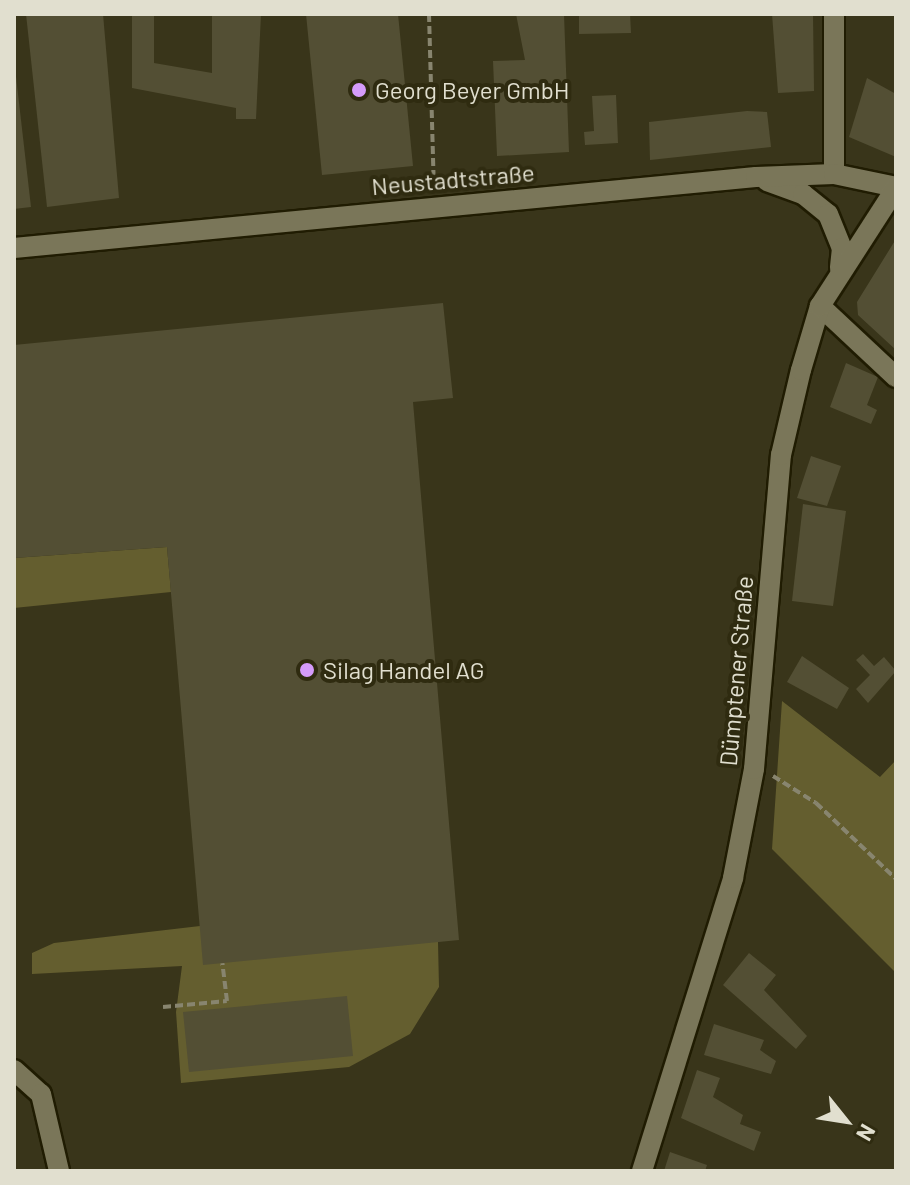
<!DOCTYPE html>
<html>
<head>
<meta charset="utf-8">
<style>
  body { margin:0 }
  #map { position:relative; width:910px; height:1185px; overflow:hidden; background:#39351a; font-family:Barlow,sans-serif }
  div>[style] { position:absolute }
  .green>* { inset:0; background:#645e2f }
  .building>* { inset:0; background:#534f34 }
  .path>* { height:4px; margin-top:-2px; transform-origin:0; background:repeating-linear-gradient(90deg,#88856f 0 8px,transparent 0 12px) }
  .roads { filter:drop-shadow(2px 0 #201c02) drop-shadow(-2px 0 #201c02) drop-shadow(0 2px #201c02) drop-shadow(0 -2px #201c02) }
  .minor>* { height:20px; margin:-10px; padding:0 10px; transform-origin:10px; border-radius:10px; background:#7a7659 }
  .dots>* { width:22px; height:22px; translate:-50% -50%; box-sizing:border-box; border:4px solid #2f2b10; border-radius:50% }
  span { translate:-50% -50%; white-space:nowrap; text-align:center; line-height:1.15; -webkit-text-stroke:8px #2f2b10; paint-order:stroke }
  .poi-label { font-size:24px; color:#e1dfcf }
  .left { translate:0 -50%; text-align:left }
  .street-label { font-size:24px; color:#e1dfcf }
  .frame { position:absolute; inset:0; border:16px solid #e1dfcf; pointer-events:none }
  .north { position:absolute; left:806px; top:1081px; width:80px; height:80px; -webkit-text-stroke:6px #2f2b10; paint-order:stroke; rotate:120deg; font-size:22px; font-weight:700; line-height:32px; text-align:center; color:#e1dfcf }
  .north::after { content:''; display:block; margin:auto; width:28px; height:36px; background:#e1dfcf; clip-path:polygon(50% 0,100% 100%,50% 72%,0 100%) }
</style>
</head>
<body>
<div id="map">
  <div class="green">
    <i style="clip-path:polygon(167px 547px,171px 592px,14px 608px,14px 558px)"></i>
    <i style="clip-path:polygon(782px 701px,880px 777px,896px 760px,896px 973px,772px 849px)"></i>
    <i style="clip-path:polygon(200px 926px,438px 942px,439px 987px,410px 1034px,349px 1067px,181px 1083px,176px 1012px,182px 966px,32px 974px,32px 953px,54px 943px)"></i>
  </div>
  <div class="building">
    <i style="clip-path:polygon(26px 14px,103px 14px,119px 198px,47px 207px)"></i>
    <i style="clip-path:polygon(132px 14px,154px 14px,154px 63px,212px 73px,212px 14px,261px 14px,256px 119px,236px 119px,236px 108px,132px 88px)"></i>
    <i style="clip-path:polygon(306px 14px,398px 14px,413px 166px,322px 175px)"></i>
    <i style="clip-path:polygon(516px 14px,564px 14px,569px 152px,497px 156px,493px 61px,525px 60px)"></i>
    <i style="clip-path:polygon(579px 14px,630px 14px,631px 33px,579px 34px)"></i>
    <i style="clip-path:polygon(772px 14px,813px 14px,814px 91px,778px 93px)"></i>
    <i style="clip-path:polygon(14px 59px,31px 207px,14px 209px)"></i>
    <i style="clip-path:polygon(867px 78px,896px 94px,896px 157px,849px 137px)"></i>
    <i style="clip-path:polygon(616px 95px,618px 143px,585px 145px,584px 132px,594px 131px,592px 96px)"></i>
    <i style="clip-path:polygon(747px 111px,767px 112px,771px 147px,650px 160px,649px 122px)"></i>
    <i style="clip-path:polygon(896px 239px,895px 302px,896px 350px,858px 315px,857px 302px)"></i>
    <i style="clip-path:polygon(443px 303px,453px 398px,413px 402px,459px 940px,203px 965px,167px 547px,14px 558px,14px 345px)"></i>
    <i style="clip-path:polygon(846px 363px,878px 377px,867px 405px,877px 410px,871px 424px,830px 407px)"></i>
    <i style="clip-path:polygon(811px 456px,841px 466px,827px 506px,797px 498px)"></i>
    <i style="clip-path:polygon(803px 504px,846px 511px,833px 606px,792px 601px)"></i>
    <i style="clip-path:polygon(863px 654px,874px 666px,884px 657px,896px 671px,868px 703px,856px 689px,870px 675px,856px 660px)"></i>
    <i style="clip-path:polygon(802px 656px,849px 688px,837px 709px,787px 682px)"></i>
    <i style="clip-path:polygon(749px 953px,776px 975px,764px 990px,807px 1036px,796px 1049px,723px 985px)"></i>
    <i style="clip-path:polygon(347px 996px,353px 1056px,189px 1072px,183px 1012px)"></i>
    <i style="clip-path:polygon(714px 1024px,764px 1040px,760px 1050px,776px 1061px,771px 1074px,704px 1055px)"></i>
    <i style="clip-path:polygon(697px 1070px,720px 1078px,713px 1097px,743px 1115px,740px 1124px,761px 1132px,754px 1151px,681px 1118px)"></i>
    <i style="clip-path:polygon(670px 1152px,707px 1165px,705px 1171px,664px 1171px)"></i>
  </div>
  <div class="path">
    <i style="left:429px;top:14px;width:174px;rotate:88.4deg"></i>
    <i style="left:773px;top:776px;width:51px;rotate:32.1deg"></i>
    <i style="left:816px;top:803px;width:110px;rotate:43.5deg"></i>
    <i style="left:163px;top:1007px;width:64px;rotate:-5.4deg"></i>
    <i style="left:227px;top:1001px;width:38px;rotate:-97deg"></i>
  </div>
  <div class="roads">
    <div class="minor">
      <i style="left:834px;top:174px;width:160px;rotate:-90deg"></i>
      <i style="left:767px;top:181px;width:38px;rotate:20deg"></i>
      <i style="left:803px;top:194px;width:32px;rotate:39deg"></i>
      <i style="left:828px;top:214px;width:37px;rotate:68deg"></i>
      <i style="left:842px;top:248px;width:20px;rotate:96deg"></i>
      <i style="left:14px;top:248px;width:745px;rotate:-5.47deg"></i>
      <i style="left:756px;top:177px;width:78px;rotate:-2.2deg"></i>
      <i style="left:834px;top:174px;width:63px;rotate:11.8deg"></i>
      <i style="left:820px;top:306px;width:104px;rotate:43.1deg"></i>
      <i style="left:14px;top:1070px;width:36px;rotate:42deg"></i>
      <i style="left:41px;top:1094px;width:79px;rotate:76.8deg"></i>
      <i style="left:642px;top:1171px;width:307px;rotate:-72.7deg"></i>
      <i style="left:733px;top:878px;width:111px;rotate:-79.1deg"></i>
      <i style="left:754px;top:769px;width:315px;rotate:-85.1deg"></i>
      <i style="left:781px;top:455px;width:87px;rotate:-76.8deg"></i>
      <i style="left:801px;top:370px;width:67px;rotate:-73.5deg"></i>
      <i style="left:820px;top:306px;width:140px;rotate:-57.2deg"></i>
    </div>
  </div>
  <div class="dots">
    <i style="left:359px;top:90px;background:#d59bfa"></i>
    <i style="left:307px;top:670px;background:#d59bfa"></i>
  </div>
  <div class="poi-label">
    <span class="left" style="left:375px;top:90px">Georg Beyer GmbH</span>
    <span class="left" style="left:323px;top:670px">Silag Handel AG</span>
  </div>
  <div class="street-label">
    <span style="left:453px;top:179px;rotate:-5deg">Neustadtstraße</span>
    <span style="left:736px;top:671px;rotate:-85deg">Dümptener Straße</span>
  </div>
  <div class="frame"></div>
  <div class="north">N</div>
</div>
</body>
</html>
